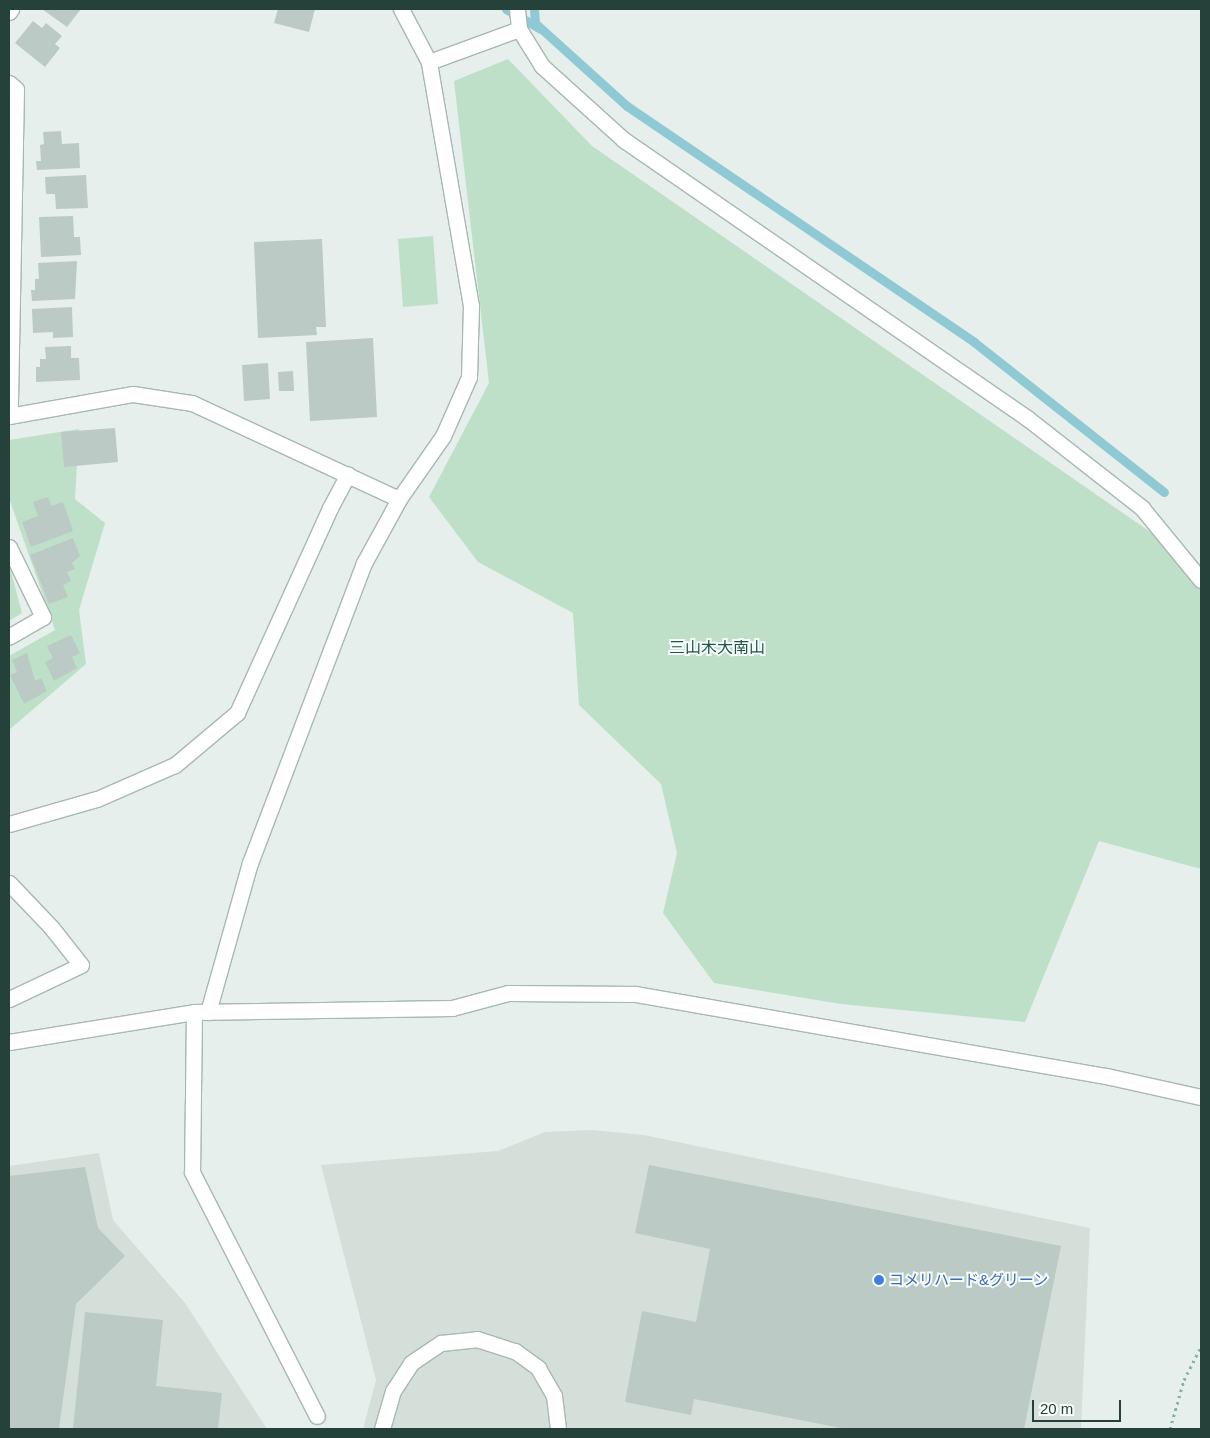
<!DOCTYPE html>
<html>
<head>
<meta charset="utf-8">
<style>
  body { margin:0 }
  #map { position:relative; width:1210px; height:1438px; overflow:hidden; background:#e6efeb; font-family:Helvetica,"Noto Sans JP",sans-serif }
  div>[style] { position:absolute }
  .built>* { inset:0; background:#d4dfda }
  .green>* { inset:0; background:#bfe0c8 }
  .stream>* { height:9px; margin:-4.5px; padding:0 4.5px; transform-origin:4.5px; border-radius:4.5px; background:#8ec9d4 }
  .building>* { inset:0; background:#bbcac4 }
  .path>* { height:3px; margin-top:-1.5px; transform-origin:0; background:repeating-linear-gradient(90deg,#86b3a5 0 2.5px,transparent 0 6.5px) }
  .roads { filter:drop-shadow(1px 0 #a8b8b2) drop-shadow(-1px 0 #a8b8b2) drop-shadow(0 1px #a8b8b2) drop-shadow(0 -1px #a8b8b2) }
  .minor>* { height:15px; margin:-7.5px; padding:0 7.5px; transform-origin:7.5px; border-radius:7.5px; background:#fff }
  .dots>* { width:14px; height:14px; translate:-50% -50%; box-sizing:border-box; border:2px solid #f7fbf9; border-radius:50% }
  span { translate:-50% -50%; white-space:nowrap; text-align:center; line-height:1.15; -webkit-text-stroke:4px #f7fbf9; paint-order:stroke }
  .shop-label { font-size:15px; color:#366cbe }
  .left { translate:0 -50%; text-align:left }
  .neighbourhood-label { font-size:16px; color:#1f5548 }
  .frame { position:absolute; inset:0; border:10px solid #24423a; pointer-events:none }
  .scale { position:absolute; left:1032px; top:1400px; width:89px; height:22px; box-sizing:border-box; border:2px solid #24423a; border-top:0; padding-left:6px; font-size:15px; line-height:18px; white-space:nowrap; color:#24423a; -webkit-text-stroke:4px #f7fbf9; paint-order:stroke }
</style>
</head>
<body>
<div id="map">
  <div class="built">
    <i style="clip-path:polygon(592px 1130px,644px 1135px,1090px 1228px,1081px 1429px,363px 1429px,376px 1380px,321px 1165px,498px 1151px,545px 1132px)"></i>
    <i style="clip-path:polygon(99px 1153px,113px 1220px,185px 1303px,267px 1429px,9px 1429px,9px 1166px)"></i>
  </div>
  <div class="green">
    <i style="clip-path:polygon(508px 59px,592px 146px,1201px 567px,1201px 869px,1099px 841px,1025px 1022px,841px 1004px,714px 983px,663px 913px,677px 853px,661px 784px,579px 705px,573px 613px,478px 562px,429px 497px,489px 383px,454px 81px)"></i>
    <i style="clip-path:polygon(433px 236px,438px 304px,403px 307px,398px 239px)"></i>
    <i style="clip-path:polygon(79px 429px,75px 499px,105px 523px,79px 610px,86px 664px,9px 730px,9px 656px,55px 630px,9px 498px,9px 440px)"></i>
    <i style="clip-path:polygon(9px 564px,22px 613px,9px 621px)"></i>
  </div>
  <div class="stream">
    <i style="left:506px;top:9px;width:39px;rotate:30deg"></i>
    <i style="left:534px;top:9px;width:14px;rotate:86deg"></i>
    <i style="left:535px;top:23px;width:124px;rotate:42.1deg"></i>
    <i style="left:627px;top:106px;width:420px;rotate:34.2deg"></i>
    <i style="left:974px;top:342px;width:242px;rotate:38.3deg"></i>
  </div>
  <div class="building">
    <i style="clip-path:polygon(42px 9px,81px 9px,67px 27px)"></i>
    <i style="clip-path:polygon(278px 9px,315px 9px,309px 32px,274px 23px)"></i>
    <i style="clip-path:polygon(33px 21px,42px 28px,46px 23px,62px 36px,55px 44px,60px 48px,45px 67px,15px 43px)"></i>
    <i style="clip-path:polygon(61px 131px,62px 144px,79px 143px,80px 168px,37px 170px,36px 161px,41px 161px,40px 145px,44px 144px,43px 132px)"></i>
    <i style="clip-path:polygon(86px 175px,88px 208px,56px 209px,55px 194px,46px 194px,45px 177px)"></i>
    <i style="clip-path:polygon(73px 216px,74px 237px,80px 237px,81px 255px,41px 257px,39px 217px)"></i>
    <i style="clip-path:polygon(322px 239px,326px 327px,316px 327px,317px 335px,258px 338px,254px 242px)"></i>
    <i style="clip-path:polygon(77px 261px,75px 299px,32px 301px,31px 290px,35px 290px,35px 279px,39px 279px,38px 263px)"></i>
    <i style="clip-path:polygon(72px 307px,73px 337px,53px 338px,53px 332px,33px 333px,32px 309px)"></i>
    <i style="clip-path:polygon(373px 338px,377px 417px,310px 421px,306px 342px)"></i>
    <i style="clip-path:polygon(71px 346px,71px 358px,79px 358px,80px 380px,36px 382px,36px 367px,40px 367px,40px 359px,46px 359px,45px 347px)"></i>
    <i style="clip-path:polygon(268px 363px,270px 399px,244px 401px,242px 365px)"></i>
    <i style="clip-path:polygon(293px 371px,294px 391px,279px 391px,278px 372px)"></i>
    <i style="clip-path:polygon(115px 428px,118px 462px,64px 467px,61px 432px)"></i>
    <i style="clip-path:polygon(48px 497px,51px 506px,63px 502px,73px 531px,31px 547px,22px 522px,38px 516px,33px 502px)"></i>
    <i style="clip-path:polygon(73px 538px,80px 556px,72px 563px,75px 569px,67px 572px,71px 581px,63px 585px,68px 597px,49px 604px,30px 555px)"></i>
    <i style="clip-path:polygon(71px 635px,80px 653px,72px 657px,77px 668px,54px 681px,45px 662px,53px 658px,47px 646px)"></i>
    <i style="clip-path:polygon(27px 653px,35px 681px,41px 678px,47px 691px,24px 704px,10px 675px,17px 672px,12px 660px)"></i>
    <i style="clip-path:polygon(649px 1165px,1061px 1246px,1024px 1429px,846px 1429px,694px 1399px,691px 1415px,625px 1402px,642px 1311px,696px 1322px,710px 1249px,635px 1233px)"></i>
    <i style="clip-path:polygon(85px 1167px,98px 1228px,125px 1256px,76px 1304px,59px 1429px,9px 1429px,9px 1176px)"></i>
    <i style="clip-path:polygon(85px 1312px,163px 1320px,156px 1386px,222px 1393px,218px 1429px,73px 1429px)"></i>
  </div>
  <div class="path">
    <i style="left:1170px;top:1429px;width:51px;rotate:-74.1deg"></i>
    <i style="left:1184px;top:1380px;width:37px;rotate:-63deg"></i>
  </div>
  <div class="roads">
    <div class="minor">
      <i style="left:517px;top:9px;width:20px;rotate:84deg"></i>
      <i style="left:519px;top:29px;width:44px;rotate:58.1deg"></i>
      <i style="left:542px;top:66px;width:110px;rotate:42.1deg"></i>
      <i style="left:624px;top:140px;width:490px;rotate:34.6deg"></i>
      <i style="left:1027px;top:418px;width:146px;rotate:38deg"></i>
      <i style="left:1142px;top:508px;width:93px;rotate:50.7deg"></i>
      <i style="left:9px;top:12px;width:4px;rotate:-56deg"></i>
      <i style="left:429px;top:62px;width:96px;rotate:-20.1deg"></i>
      <i style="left:9px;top:83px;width:9px;rotate:41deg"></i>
      <i style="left:16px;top:89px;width:327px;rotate:91.1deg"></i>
      <i style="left:9px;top:416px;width:126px;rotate:-10.1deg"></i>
      <i style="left:133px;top:394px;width:60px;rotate:8.7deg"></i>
      <i style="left:192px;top:403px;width:228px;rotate:24.9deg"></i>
      <i style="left:399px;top:499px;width:77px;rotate:-55.1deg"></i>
      <i style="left:443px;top:436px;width:64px;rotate:-66.2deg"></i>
      <i style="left:469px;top:377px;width:71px;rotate:-88.4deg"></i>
      <i style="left:471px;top:306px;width:248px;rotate:-99.8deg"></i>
      <i style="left:429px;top:62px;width:60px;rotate:-117.8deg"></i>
      <i style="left:9px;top:547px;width:78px;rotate:64.1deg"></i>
      <i style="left:43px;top:617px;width:39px;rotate:150deg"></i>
      <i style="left:9px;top:824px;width:91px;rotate:-15.9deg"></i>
      <i style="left:97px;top:799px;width:85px;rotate:-23.6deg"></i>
      <i style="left:175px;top:765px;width:81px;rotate:-40deg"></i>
      <i style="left:237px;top:713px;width:225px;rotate:-65.6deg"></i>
      <i style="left:330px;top:508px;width:38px;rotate:-62deg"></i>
      <i style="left:9px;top:883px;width:61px;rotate:46.3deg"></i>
      <i style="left:51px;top:927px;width:48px;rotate:51.7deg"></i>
      <i style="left:81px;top:965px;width:80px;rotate:154.7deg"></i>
      <i style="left:194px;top:1012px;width:160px;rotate:90.7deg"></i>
      <i style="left:192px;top:1172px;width:274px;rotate:62.9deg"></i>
      <i style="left:208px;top:1012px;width:155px;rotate:-74.3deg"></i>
      <i style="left:250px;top:863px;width:321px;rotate:-69.2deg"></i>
      <i style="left:364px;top:563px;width:73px;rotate:-61.3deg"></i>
      <i style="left:9px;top:1042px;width:187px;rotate:-9.2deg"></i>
      <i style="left:194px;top:1012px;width:258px;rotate:-0.9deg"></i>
      <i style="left:452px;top:1008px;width:58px;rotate:-15deg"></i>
      <i style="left:508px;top:993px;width:127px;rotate:0.5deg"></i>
      <i style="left:635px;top:994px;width:478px;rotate:9.9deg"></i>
      <i style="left:1106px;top:1076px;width:97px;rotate:12.5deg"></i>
      <i style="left:382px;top:1429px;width:40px;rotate:-74deg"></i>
      <i style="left:393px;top:1391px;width:33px;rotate:-57deg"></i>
      <i style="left:411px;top:1363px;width:36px;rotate:-34deg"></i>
      <i style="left:441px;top:1343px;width:36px;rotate:-6deg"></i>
      <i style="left:477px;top:1339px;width:40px;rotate:18deg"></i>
      <i style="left:515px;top:1351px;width:29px;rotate:36deg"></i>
      <i style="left:538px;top:1368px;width:32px;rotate:60deg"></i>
      <i style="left:554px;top:1396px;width:33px;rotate:83deg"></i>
    </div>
  </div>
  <div class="dots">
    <i style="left:879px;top:1280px;background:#3f7fe0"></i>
  </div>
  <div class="shop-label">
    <span class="left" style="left:889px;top:1280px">コメリハード&amp;グリーン</span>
  </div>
  <div class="neighbourhood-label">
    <span style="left:717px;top:648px">三山木大南山</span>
  </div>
  <div class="frame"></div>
  <div class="scale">20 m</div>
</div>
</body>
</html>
